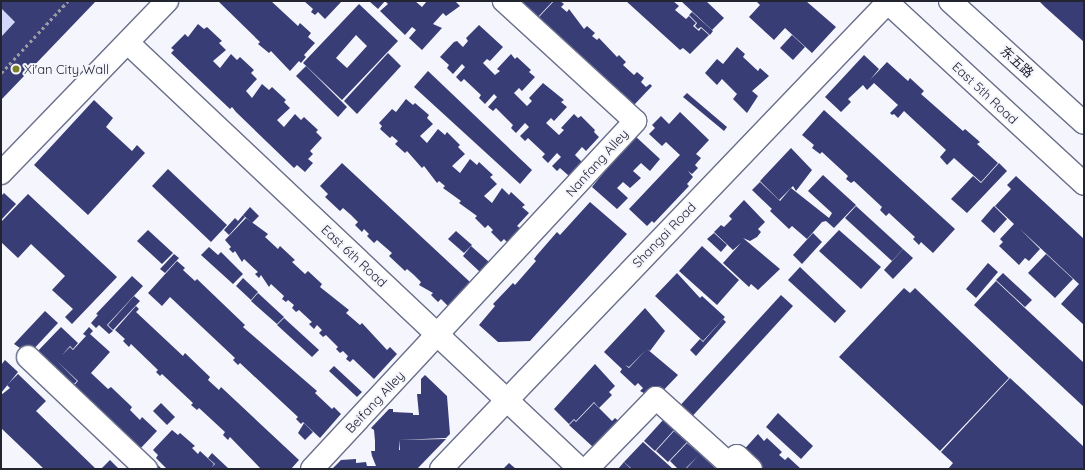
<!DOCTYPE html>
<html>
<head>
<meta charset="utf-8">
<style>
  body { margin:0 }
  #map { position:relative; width:1085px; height:470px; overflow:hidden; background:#f5f6fd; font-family:Quicksand,"Noto Sans SC",sans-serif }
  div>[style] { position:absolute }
  .green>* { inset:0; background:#d2d8fc }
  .building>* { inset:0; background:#393d75 }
  .path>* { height:2.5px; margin-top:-1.25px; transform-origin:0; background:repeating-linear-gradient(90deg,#9b9ca5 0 3px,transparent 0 6px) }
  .roads { filter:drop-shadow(1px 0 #6a6f8b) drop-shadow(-1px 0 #6a6f8b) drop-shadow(0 1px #6a6f8b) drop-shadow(0 -1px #6a6f8b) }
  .minor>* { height:22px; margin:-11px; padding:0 11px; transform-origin:11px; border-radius:11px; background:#fff }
  .major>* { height:22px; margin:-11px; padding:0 11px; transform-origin:11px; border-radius:11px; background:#fff }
  .dots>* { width:11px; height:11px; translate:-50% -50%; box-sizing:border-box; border:2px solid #f5f6fd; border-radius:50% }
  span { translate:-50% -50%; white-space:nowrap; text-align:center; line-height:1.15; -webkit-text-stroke:4px #f5f6fd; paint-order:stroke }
  .street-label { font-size:13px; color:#22242f }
  .poi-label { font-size:13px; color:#22242f }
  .left { translate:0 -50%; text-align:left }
  .frame { position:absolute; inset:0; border:2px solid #22242f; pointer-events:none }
</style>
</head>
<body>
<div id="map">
  <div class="green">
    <i style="clip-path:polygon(1px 8px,15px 22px,1px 37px)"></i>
  </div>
  <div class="building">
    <i style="clip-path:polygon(1px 1px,96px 1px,1px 100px,1px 37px,15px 22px,1px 8px)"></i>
    <i style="clip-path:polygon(218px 1px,271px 1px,298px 26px,300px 23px,311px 33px,308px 37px,315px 43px,304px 55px,306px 57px,301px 63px,299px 61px,290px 71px,271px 51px,269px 53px,258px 44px,260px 42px)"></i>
    <i style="clip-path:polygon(304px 1px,342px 1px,325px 19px,318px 12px,315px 15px,311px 12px,313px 9px)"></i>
    <i style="clip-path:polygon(369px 1px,415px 1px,422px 7px,427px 1px,455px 1px,460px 6px,446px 16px,443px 13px,433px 24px,442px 28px,422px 50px,409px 38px,416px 30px,412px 27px,405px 35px,380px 11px,388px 4px,385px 1px,378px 9px)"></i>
    <i style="clip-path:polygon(517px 1px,553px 1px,538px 17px,532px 11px,529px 13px)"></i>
    <i style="clip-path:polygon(554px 1px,560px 1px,564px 4px,561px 7px,567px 12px,569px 9px,584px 29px,587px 26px,595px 33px,592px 36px,597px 40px,599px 38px,617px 57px,619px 55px,626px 62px,623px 65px,634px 75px,637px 72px,644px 78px,641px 82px,646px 87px,650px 84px,652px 86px,634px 105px,631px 103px,628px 105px,592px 70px,594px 68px,584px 58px,582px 60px,543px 26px,546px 24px,539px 17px)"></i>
    <i style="clip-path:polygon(626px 1px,673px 1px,679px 6px,675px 10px,686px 19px,689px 16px,696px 23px,693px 26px,699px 31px,701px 28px,709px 35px,690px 54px,683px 48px,680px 50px)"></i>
    <i style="clip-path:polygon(681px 1px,706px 1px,724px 18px,712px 30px)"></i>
    <i style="clip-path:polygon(756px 1px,806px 1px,836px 27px,812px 53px,785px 28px,774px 40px,749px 17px,760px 5px)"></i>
    <i style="clip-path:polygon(1039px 1px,1084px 1px,1084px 42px,1045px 7px)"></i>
    <i style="clip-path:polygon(evenodd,359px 4px,398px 41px,342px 100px,303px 63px,359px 4px,356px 35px,367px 46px,347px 68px,336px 58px,356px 35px)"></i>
    <i style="clip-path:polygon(692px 12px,713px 31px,710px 35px,701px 27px,698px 29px,695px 26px,697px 23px,689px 15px)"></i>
    <i style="clip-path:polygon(198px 24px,204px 29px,207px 27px,222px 41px,219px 43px,226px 50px,213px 61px,220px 68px,231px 54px,237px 60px,240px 57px,254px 70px,251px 73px,257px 79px,246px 91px,252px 98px,262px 84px,269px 90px,272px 87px,286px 100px,284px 102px,290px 108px,277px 120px,284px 127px,295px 114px,301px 120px,304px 117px,318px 130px,316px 132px,322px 138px,310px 151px,313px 154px,308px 159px,313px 163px,305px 172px,297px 165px,294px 168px,236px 112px,232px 107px,230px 109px,171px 53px,174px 50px,171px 48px,185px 34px,188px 37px)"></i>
    <i style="clip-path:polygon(479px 25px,503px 47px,490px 61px,487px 59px,483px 63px,495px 75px,500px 71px,497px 69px,511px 54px,515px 59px,517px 57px,531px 70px,529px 72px,535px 77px,522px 91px,519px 88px,514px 93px,527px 106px,532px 101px,529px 98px,543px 83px,564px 100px,561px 102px,567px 107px,554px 121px,551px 118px,546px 123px,559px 135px,564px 130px,561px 128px,574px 114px,578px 118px,581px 116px,595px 130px,594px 132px,599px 137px,586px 151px,582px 147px,575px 155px,582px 162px,569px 176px,560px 168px,557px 171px,552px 166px,561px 157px,557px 153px,548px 163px,542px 157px,545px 154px,528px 138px,525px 141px,520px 136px,529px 127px,525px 123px,516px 133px,511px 128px,513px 125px,496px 108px,493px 111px,488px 107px,497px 97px,494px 94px,485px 104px,479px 98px,481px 95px,464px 79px,461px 82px,456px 77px,465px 67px,462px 64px,453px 74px,447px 68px,449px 65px,440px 57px,454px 42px,457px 41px,463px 47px,468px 41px,466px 38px)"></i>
    <i style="clip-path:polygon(792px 35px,805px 47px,793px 60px,780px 48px)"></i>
    <i style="clip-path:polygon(737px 47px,745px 54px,743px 57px,758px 71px,760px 68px,769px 76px,752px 91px,758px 96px,747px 113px,733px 99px,737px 94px,722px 79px,717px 85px,705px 73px,717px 59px,723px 64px)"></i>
    <i style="clip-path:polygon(388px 53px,401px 66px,357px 114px,344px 101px)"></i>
    <i style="clip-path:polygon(864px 55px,879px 69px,870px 80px,887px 62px,908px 81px,910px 78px,924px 91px,921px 94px,963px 131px,965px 129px,980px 142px,977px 144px,998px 163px,981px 182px,954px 158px,947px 165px,940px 157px,946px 150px,904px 111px,898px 118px,894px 114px,892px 115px,890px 113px,898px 105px,874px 83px,867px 90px,863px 85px,848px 99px,851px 102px,841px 112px,825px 97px)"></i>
    <i style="clip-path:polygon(306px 66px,347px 107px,338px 117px,296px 76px)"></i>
    <i style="clip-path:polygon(428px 71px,532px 170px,520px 184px,414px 87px)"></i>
    <i style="clip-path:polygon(687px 93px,727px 127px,724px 131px,683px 97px)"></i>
    <i style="clip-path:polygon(406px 99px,413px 105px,415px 103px,429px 115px,427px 118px,433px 124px,420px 136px,427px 143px,438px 129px,445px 135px,447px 132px,460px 145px,458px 147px,465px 154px,452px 166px,460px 173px,470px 159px,477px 165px,479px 162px,493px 175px,490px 177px,497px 184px,484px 196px,492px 203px,502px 188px,509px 195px,511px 192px,525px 205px,522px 207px,529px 213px,517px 226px,520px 228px,507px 242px,504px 239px,501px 242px,491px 232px,493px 230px,488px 225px,485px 228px,475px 218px,477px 216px,459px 203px,461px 201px,443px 188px,445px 186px,439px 181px,437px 183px,424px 166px,422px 168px,407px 151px,405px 153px,395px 144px,398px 141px,392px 136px,390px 138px,380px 129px,382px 126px,379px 123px,392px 109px,396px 112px)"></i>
    <i style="clip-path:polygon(94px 100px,113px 118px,106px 127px,132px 151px,137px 145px,145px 153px,88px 215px,34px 165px)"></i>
    <i style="clip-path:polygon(824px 110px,955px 229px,933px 253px,921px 242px,919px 245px,913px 239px,915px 237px,889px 213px,886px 216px,880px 210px,882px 207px,854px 181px,851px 183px,846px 179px,848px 176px,822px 152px,820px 154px,812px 148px,814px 145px,802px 135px)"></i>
    <i style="clip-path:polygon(680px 112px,709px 140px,696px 154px,701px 158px,695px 165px,698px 168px,692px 174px,688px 171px,693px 177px,687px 184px,689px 186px,654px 223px,652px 221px,647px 226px,629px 209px,680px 155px,666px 142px,662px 146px,649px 134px,655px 128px,652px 125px,661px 116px,669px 124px)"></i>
    <i style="clip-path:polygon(634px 135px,660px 159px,650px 171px,641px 163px,633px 171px,641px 178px,630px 188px,623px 182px,617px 188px,628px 198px,617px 209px,592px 187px)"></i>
    <i style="clip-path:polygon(791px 148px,812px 170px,796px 191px,793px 186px,779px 200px,760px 181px)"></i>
    <i style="clip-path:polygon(342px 163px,470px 282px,448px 306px,441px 299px,438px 302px,431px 295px,433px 293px,419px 285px,421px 282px,414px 275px,407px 269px,405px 271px,389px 256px,392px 253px,377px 240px,374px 243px,367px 236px,369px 234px,364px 229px,362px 232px,355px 225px,358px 222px,351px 215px,343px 208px,340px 211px,325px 197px,328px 194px,320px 186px)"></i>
    <i style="clip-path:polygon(999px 163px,1007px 171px,967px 213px,951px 199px,973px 176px,981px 183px)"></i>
    <i style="clip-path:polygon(168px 169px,227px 225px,211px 242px,152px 186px)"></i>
    <i style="clip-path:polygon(823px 175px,856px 205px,834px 228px,826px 221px,822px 222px,807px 239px,792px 226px,789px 229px,770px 211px,777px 203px,772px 209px,752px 190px,760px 182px,780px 201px,791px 188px,829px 218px,832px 213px,808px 191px)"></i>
    <i style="clip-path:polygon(1016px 176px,1084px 239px,1084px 325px,1061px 304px,1079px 284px,1020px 229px,1040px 249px,1029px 261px,1025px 258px,1019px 265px,999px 246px,1003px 242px,1000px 239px,1014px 224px,995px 206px,1011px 189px,1007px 185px)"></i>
    <i style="clip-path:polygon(4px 193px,16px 204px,1px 220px,1px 196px)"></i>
    <i style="clip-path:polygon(28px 194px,117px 277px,72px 324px,65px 317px,73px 309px,52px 290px,65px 276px,31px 244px,18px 258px,1px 242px,1px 222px)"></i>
    <i style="clip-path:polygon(744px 200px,765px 222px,758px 229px,761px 232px,757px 237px,750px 241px,743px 238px,780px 269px,758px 290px,751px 284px,749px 287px,723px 263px,741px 243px,733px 250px,714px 232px,721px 225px,724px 227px,732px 219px,729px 216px)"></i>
    <i style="clip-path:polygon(590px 202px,627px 234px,530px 341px,498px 342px,479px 325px,495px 306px,493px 304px,513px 283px,515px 285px,536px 261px,534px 259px,537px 255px,557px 232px,560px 235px)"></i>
    <i style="clip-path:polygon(856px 206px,903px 249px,892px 261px,845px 218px)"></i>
    <i style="clip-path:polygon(994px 206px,1007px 219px,994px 233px,981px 221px)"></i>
    <i style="clip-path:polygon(250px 207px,259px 216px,252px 223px,243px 215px)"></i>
    <i style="clip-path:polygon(243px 215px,245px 217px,229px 235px,224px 230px,235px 218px,238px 221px)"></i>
    <i style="clip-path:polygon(246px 218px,268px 234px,265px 237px,278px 249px,280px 246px,295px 260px,292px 262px,305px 274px,308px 271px,322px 284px,320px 287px,349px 310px,346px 313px,360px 325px,362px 323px,387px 350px,390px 347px,397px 354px,374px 379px,353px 359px,350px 362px,346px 359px,348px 356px,343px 351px,340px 353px,336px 349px,338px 347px,326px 335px,323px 337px,319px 333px,322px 330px,317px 325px,314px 329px,309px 324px,312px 322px,299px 310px,296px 312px,292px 308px,294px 305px,288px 300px,286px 302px,282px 299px,284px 296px,271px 284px,269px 287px,261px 275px,259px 278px,255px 274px,258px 272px,244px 259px,242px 262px,235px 251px,233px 253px,229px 249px,231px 247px,225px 240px)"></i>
    <i style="clip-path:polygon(148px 230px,173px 253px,162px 264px,137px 241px)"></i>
    <i style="clip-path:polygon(839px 230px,881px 267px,861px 289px,819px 251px)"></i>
    <i style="clip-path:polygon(456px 231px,472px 245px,464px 253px,448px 239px)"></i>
    <i style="clip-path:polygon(714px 233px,727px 245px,721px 252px,707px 239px)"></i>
    <i style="clip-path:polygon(813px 233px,822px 242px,802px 264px,793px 255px)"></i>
    <i style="clip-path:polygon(471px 246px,489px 262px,480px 272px,463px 256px)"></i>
    <i style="clip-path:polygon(702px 246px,739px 280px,717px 305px,679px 271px)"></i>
    <i style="clip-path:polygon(209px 247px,218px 255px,221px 252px,243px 274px,233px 284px,201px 255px)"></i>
    <i style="clip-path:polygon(903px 249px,913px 258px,893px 279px,884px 270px)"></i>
    <i style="clip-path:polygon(174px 254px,179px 258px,165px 273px,160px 269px)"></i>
    <i style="clip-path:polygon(1046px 254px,1073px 279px,1055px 298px,1028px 273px)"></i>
    <i style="clip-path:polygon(177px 261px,185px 268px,183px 270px,195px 281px,197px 279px,245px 325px,243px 327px,317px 391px,315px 393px,332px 409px,334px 407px,341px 414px,320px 438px,303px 422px,301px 424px,296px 419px,298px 417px,240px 363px,238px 365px,233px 360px,235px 358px,170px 297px,162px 306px,148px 293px)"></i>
    <i style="clip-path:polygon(988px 263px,998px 272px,976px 298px,966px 289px)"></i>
    <i style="clip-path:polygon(800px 267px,846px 311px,835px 323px,788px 280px)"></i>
    <i style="clip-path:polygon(677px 273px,700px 298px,702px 296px,725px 317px,703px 341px,655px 296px)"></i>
    <i style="clip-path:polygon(1003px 273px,1032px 300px,1025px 307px,996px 280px)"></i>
    <i style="clip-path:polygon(132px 276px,143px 286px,107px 325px,113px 331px,109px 334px,99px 325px,96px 328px,91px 323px,98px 315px,96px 314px)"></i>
    <i style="clip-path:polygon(243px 278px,258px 292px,251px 300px,236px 286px)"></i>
    <i style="clip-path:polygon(996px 281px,1084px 363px,1084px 407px,974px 305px)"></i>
    <i style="clip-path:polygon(904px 288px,910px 293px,915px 288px,1009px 378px,940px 451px,839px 357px)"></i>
    <i style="clip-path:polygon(258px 293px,284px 317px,277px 324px,251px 301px)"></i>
    <i style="clip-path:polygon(781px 295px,793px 306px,688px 421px,676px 410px)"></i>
    <i style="clip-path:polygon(134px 296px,140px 301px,113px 330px,108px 325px)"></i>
    <i style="clip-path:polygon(136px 306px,139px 309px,136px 312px,183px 356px,185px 353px,210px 377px,208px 380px,219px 390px,221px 387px,299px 460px,291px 469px,261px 469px,230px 437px,228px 440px,223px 435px,225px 432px,199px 408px,197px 410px,191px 405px,193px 403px,162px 374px,160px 376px,156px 372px,158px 370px,131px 344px,129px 347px,123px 341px,125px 339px,115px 330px)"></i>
    <i style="clip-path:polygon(evenodd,645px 308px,665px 331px,650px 351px,647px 349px,678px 375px,655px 399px,640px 391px,643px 388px,638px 383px,635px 386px,620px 372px,622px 369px,604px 352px,645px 308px,646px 350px,629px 368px,625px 365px,629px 367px,646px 350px)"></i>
    <i style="clip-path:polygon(45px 311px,58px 323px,29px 354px,14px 344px)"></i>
    <i style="clip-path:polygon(284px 318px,319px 350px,312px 357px,277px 325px)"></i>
    <i style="clip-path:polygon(723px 319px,726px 322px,696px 356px,690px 350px,700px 339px,703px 342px)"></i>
    <i style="clip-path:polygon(61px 327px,78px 343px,73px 349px,70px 346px,62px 355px,70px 347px,73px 350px,86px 336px,83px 334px,89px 327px,93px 331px,90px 334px,110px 352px,91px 373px,108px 389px,111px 387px,132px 407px,130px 410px,140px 420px,142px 417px,157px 431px,139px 450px,68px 392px,78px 381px,57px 361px,77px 381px,69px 389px,33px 356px)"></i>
    <i style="clip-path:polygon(5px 360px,18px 372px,1px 393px,1px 365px)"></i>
    <i style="clip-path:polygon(595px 364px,615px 386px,609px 392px,612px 395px,599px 408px,594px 402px,576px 421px,574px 419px,569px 424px,554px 409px)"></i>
    <i style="clip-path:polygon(334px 366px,362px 392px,357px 397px,329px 371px)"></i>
    <i style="clip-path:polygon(18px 374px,46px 401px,36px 411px,96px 469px,44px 469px,1px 428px,1px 395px,10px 388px,7px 385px)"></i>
    <i style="clip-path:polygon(425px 375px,447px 396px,450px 434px,446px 438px,399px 440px,399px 450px,397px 450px,404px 450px,400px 450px,399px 440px,446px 439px,417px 469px,332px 469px,341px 460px,356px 459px,356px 463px,366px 462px,367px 466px,376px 466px,372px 456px,371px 451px,375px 451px,375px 441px,374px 430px,371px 428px,389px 409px,393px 409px,393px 412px,413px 413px,413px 415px,419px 415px,417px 394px,421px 394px,421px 379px)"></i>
    <i style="clip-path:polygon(1010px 378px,1084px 447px,1084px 469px,948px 469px,953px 463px,941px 452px)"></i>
    <i style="clip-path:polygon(161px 403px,175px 417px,167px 425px,153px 411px)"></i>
    <i style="clip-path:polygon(594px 403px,612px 421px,615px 418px,630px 431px,605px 458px,569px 425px,574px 420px,576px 422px)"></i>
    <i style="clip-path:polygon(778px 413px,813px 446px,801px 459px,766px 427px)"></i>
    <i style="clip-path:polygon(663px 420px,674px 430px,655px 451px,644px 441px)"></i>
    <i style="clip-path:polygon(304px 423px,313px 432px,305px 440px,298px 433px)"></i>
    <i style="clip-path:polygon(172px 430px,178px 435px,180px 433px,195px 446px,192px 448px,198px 454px,200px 451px,214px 464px,212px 467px,217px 462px,215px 464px,208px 458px,212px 453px,228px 468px,167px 469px,156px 458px,158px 455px,153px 450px)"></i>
    <i style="clip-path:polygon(674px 431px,687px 442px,668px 462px,656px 451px)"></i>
    <i style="clip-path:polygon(758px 434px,764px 441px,767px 438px,782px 452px,779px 455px,785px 460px,788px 457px,801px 469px,757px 469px,740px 454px)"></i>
    <i style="clip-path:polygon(643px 442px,673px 469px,632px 469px,624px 462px)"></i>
    <i style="clip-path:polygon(687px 443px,700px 454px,716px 469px,686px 469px,698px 456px,685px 469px,678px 469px,670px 461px)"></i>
    <i style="clip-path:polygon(145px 453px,162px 469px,156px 469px)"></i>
    <i style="clip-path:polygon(110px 460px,119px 469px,101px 469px)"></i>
    <i style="clip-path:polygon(624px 462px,631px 469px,618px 469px)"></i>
    <i style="clip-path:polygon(509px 463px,516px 469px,503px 469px)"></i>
  </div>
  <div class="path">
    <i style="left:1px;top:73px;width:98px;rotate:-47.1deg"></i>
  </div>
  <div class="roads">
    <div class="minor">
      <i style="left:128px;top:43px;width:621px;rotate:43.3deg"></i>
      <i style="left:1px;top:173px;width:239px;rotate:-46deg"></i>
      <i style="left:28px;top:357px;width:163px;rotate:43.5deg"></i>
      <i style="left:312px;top:469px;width:475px;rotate:-47.1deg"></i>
      <i style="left:635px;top:121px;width:178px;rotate:-137.5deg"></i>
      <i style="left:441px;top:469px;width:648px;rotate:-46.25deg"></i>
      <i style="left:587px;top:469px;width:99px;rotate:-45.8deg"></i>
      <i style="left:656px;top:398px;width:97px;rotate:42.1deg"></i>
      <i style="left:728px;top:463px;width:11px;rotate:-38deg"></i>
      <i style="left:737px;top:456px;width:19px;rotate:43deg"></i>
    </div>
    <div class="major">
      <i style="left:886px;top:1px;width:270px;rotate:42.7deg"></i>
      <i style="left:950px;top:1px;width:181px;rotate:42.3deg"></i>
    </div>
  </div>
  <div class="dots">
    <i style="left:16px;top:69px;background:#7c802b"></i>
  </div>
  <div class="street-label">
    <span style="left:1017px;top:62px;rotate:42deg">东五路</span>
    <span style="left:985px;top:93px;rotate:43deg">East 5th Road</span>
    <span style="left:597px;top:163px;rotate:-48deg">Nanfang Alley</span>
    <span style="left:664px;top:235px;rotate:-46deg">Shangai Road</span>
    <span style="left:354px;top:256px;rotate:43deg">East 6th Road</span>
    <span style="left:375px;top:402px;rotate:-47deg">Beifang Alley</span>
  </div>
  <div class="poi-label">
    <span class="left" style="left:24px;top:69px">Xi'an City Wall</span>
  </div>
  <div class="frame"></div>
</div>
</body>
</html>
